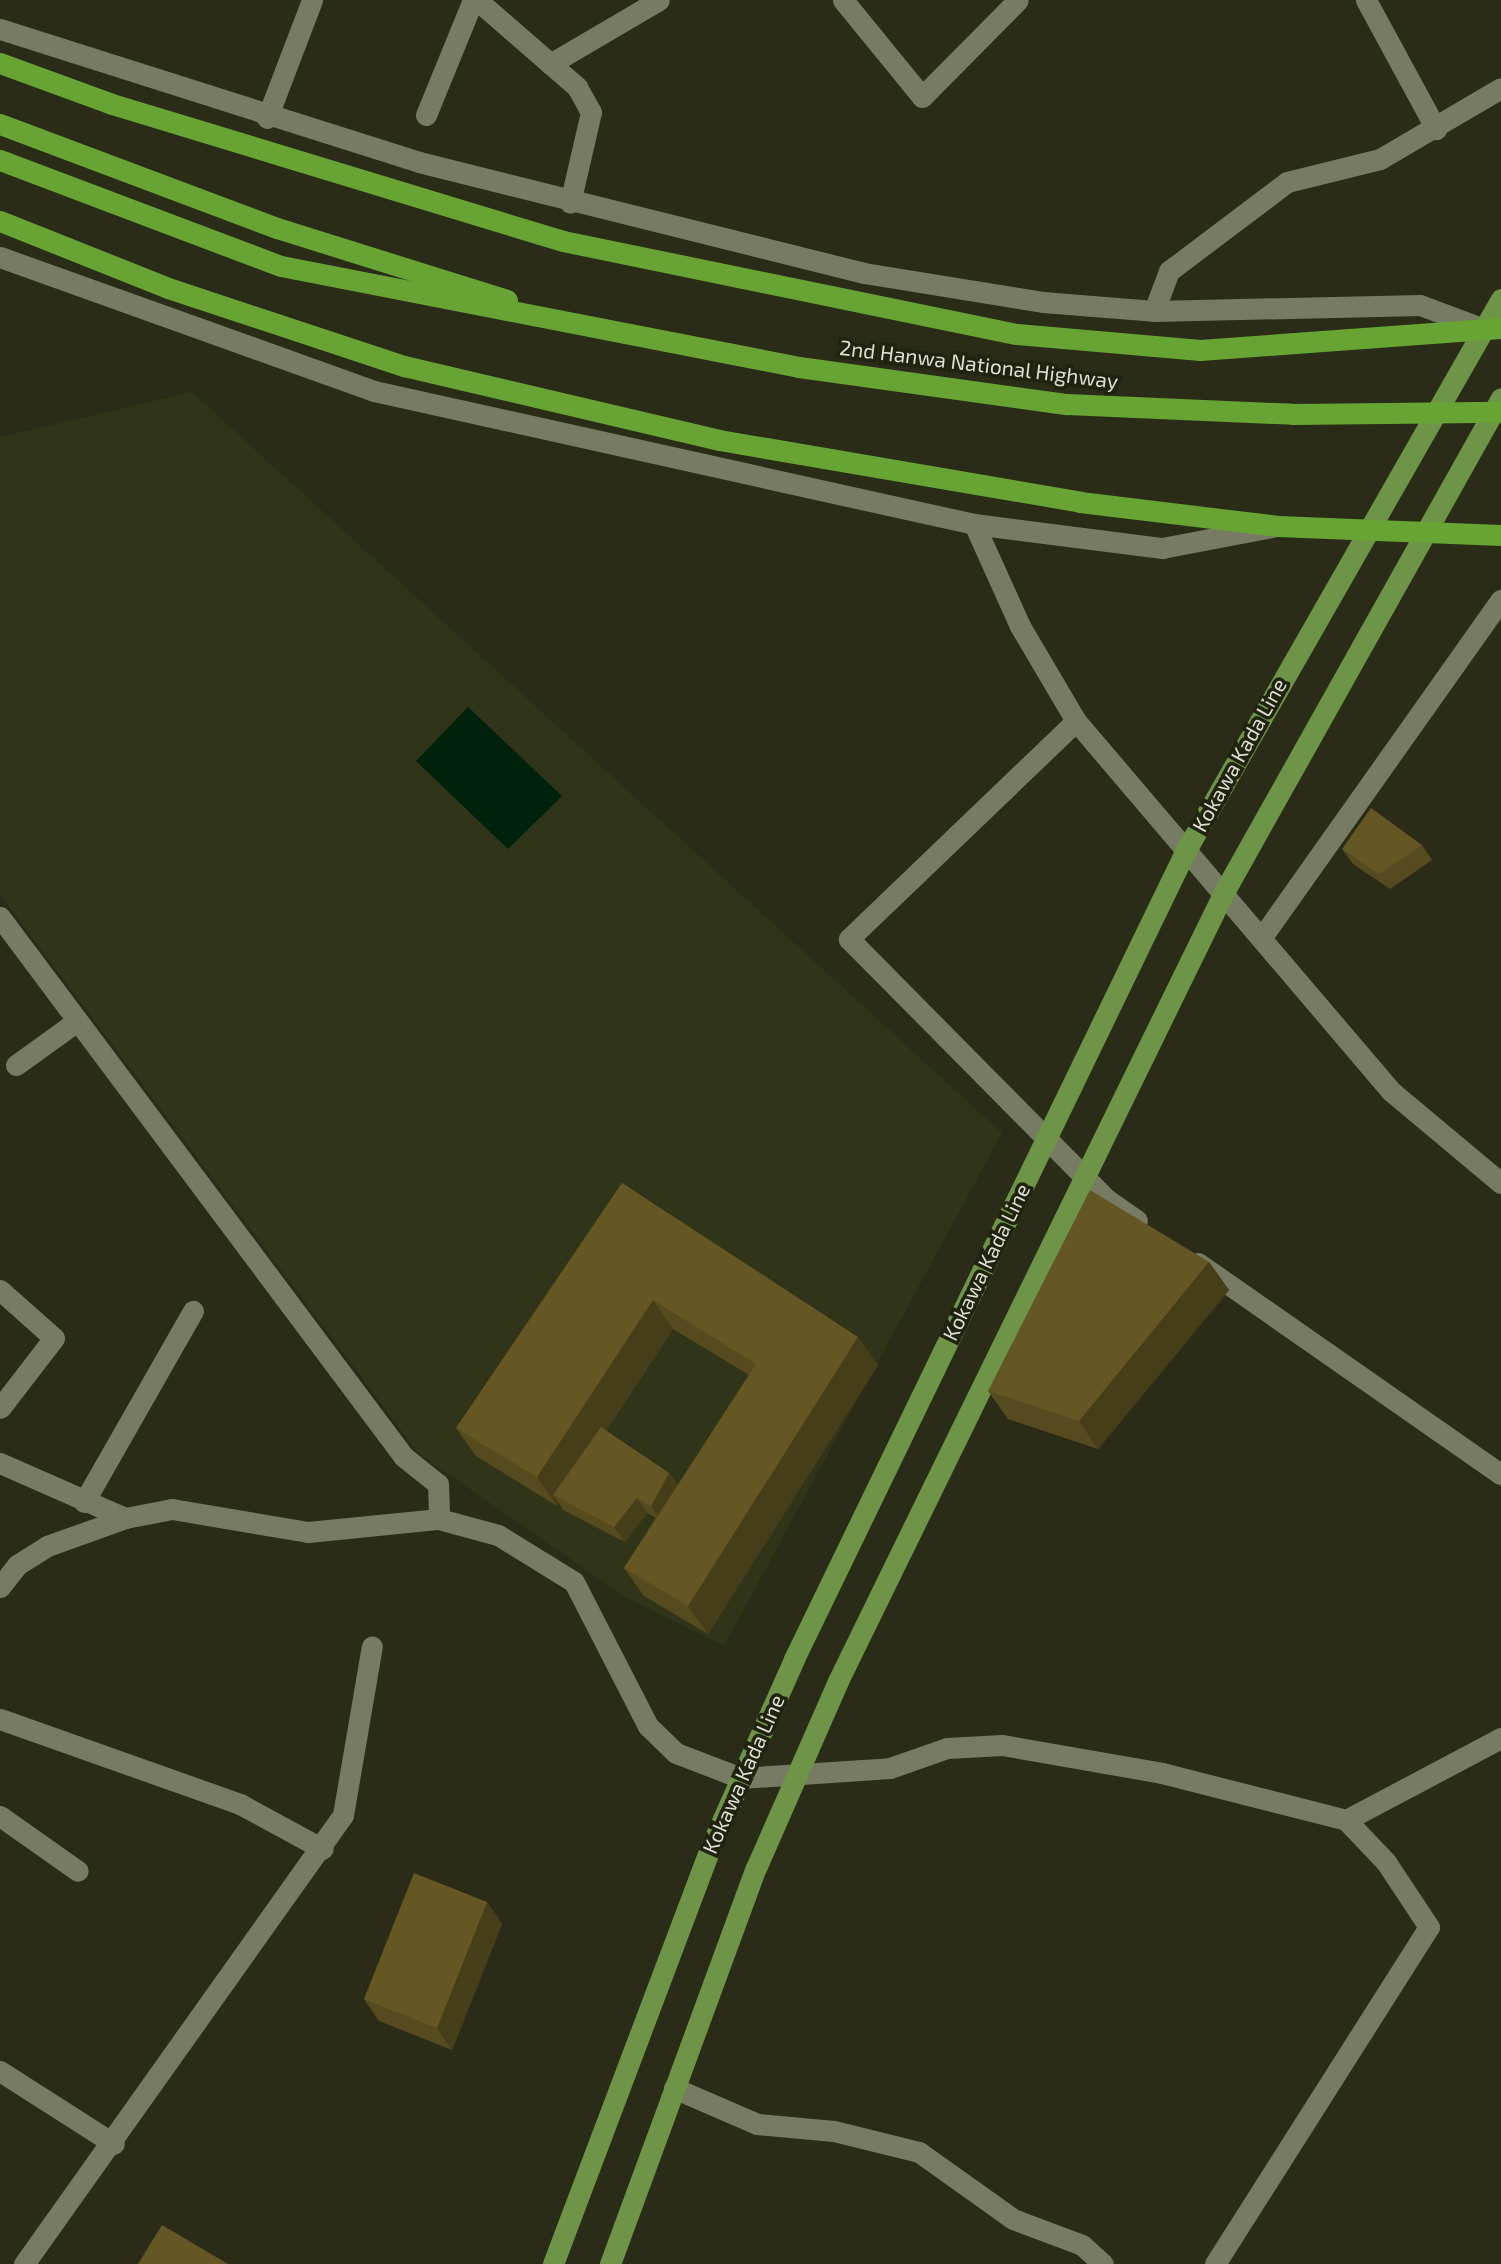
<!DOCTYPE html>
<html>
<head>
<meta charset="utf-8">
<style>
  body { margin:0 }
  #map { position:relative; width:1501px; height:2264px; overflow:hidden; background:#2a2c18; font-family:"Exo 2",sans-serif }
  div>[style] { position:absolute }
  .built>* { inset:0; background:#303418 }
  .water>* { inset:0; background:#00210c }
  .street>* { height:21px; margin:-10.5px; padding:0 10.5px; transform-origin:10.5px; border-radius:10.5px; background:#777b63 }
  .primary>* { height:21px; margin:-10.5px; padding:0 10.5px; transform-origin:10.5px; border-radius:10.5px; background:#6d9447 }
  .highway>* { height:21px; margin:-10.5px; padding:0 10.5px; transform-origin:10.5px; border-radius:10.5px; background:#67a434 }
  .wall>* { inset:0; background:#564b1f }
  .shaded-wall>* { inset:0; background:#463d19 }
  .building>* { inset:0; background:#645724 }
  span { translate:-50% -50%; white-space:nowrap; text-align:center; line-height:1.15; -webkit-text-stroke:7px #20230f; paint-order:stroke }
  .street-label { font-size:21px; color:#dddfd2 }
</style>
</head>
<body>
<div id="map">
  <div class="built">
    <i style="clip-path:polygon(192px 392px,1002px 1133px,724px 1646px,625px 1597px,418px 1453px,0 894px,0 437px)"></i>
  </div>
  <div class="water">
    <i style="clip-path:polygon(468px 707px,562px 796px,508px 849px,416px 761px)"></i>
  </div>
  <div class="street">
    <i style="left:477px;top:0;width:133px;rotate:41deg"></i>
    <i style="left:577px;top:87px;width:29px;rotate:61deg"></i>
    <i style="left:591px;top:112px;width:93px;rotate:103deg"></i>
    <i style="left:843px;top:0;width:125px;rotate:50.8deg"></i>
    <i style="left:922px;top:97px;width:136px;rotate:-45.3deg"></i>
    <i style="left:1366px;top:0;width:147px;rotate:61.5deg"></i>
    <i style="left:0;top:29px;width:440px;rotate:17.6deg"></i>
    <i style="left:419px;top:162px;width:459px;rotate:14deg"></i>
    <i style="left:864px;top:273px;width:181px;rotate:9.2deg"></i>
    <i style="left:1043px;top:302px;width:111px;rotate:4.6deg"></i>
    <i style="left:1154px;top:311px;width:266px;rotate:-1.3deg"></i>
    <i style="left:1420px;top:305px;width:68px;rotate:20.6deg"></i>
    <i style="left:550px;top:64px;width:126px;rotate:-30.4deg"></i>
    <i style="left:426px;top:115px;width:124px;rotate:-67.8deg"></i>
    <i style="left:267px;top:118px;width:126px;rotate:-69.1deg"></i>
    <i style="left:0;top:257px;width:397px;rotate:19.7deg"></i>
    <i style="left:374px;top:391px;width:615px;rotate:12.5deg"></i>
    <i style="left:974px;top:524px;width:190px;rotate:7.3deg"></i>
    <i style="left:1162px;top:548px;width:112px;rotate:-10.8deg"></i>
    <i style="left:1154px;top:311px;width:43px;rotate:-69.4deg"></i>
    <i style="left:1169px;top:271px;width:148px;rotate:-37deg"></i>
    <i style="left:1287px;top:182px;width:96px;rotate:-13.9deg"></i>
    <i style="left:1380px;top:159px;width:140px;rotate:-30.4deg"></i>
    <i style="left:974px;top:524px;width:112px;rotate:65.7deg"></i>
    <i style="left:1020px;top:626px;width:110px;rotate:59.5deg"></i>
    <i style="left:1076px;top:721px;width:315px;rotate:136.2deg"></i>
    <i style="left:849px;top:939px;width:364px;rotate:45.3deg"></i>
    <i style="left:1105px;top:1198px;width:39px;rotate:35deg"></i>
    <i style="left:1076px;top:721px;width:487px;rotate:49.6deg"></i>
    <i style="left:1392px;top:1092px;width:142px;rotate:39.9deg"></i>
    <i style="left:0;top:917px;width:674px;rotate:53.2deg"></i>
    <i style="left:404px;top:1457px;width:43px;rotate:38.5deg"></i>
    <i style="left:438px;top:1484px;width:35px;rotate:88deg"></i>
    <i style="left:1262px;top:937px;width:413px;rotate:-54.7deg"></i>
    <i style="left:16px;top:1065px;width:75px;rotate:-35.8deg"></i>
    <i style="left:1198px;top:1263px;width:369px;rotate:34.9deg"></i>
    <i style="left:0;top:1290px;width:72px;rotate:41.6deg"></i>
    <i style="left:54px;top:1338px;width:88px;rotate:127.6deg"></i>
    <i style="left:0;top:1463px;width:137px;rotate:23.7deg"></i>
    <i style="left:125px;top:1518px;width:48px;rotate:-10.8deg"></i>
    <i style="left:172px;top:1509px;width:138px;rotate:9.6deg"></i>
    <i style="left:308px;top:1532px;width:132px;rotate:-5.7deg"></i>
    <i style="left:439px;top:1519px;width:61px;rotate:15.2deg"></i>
    <i style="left:498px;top:1535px;width:89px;rotate:31.7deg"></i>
    <i style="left:574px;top:1582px;width:162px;rotate:62.8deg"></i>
    <i style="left:648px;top:1726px;width:39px;rotate:44deg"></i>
    <i style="left:676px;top:1753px;width:70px;rotate:21deg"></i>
    <i style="left:741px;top:1778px;width:149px;rotate:-3.8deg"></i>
    <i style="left:890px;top:1768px;width:60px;rotate:-19.3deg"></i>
    <i style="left:947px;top:1748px;width:55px;rotate:-3.1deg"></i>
    <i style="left:1002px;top:1745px;width:162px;rotate:9.9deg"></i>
    <i style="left:1162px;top:1773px;width:190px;rotate:14.3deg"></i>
    <i style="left:1346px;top:1820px;width:175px;rotate:-27.9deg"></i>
    <i style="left:84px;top:1502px;width:220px;rotate:-60.3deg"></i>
    <i style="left:0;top:1587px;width:28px;rotate:-52deg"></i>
    <i style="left:17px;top:1565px;width:36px;rotate:-32deg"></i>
    <i style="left:47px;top:1546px;width:83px;rotate:-19.7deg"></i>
    <i style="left:0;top:1719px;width:255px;rotate:19.5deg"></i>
    <i style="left:240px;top:1804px;width:94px;rotate:28.5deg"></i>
    <i style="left:0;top:1816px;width:95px;rotate:35.2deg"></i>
    <i style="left:0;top:2071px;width:135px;rotate:32.6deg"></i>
    <i style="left:674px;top:2088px;width:90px;rotate:23.4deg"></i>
    <i style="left:757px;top:2124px;width:77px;rotate:5.2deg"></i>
    <i style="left:834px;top:2131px;width:88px;rotate:13.9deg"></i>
    <i style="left:919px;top:2152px;width:115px;rotate:35.5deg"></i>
    <i style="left:1013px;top:2219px;width:74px;rotate:20.6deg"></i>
    <i style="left:1082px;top:2245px;width:28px;rotate:42deg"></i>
    <i style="left:24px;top:2264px;width:551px;rotate:-54.61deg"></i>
    <i style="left:343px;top:1815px;width:171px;rotate:-80.3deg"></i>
    <i style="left:1215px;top:2264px;width:399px;rotate:-57.6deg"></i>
    <i style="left:1429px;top:1927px;width:78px;rotate:-123.5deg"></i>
    <i style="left:1386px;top:1862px;width:58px;rotate:-133.6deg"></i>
  </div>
  <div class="primary">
    <i style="left:553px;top:2264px;width:445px;rotate:-69.3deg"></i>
    <i style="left:710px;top:1848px;width:207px;rotate:-66deg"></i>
    <i style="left:794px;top:1659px;width:897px;rotate:-64.15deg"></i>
    <i style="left:1185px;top:852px;width:637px;rotate:-60.26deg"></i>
    <i style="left:610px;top:2264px;width:422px;rotate:-69.8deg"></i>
    <i style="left:756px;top:1868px;width:204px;rotate:-66.3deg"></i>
    <i style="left:838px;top:1681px;width:878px;rotate:-63.93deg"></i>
    <i style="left:1224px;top:892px;width:566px;rotate:-60.72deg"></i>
  </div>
  <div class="highway">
    <i style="left:0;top:63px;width:119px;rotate:20.1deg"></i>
    <i style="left:112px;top:104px;width:471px;rotate:16.9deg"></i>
    <i style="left:563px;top:241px;width:463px;rotate:11.6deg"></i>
    <i style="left:1017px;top:334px;width:184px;rotate:5deg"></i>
    <i style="left:1200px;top:350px;width:302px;rotate:-4.2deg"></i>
    <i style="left:0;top:124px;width:296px;rotate:20.6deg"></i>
    <i style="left:277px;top:228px;width:241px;rotate:17.4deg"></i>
    <i style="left:0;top:160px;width:300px;rotate:20.7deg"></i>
    <i style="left:281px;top:266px;width:528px;rotate:11.03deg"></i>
    <i style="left:799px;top:367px;width:271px;rotate:7.9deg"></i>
    <i style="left:1067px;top:404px;width:226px;rotate:2.5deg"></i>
    <i style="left:1293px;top:414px;width:208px;rotate:-0.6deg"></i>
    <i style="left:0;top:221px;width:181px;rotate:21.7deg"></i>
    <i style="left:168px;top:288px;width:249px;rotate:18.3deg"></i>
    <i style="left:404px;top:366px;width:324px;rotate:13.2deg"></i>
    <i style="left:719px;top:440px;width:366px;rotate:9.7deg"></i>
    <i style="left:1080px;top:502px;width:199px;rotate:6.9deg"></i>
    <i style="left:1278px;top:526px;width:223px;rotate:2.3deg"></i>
  </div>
  <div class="wall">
    <i style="clip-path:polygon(1422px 845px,1432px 860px,1390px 889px,1353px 864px,1342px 849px)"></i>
    <i style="clip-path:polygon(evenodd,622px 1183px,878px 1365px,708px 1634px,644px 1596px,624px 1568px,656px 1518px,647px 1513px,625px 1542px,563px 1510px,559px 1503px,557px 1506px,476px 1456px,456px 1428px,622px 1183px,673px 1329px,749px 1375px,678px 1485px,669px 1473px,606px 1431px,673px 1329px)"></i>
    <i style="clip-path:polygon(1209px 1262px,1229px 1290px,1098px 1449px,1008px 1419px,988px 1391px)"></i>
    <i style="clip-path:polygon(487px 1902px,502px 1924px,452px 2050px,379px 2021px,364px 1999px)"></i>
  </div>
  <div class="shaded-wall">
    <i style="clip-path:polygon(1209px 1262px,1229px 1290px,1098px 1449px,1079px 1421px)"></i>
    <i style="clip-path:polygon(653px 1300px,673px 1329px,561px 1500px,553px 1495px,559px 1503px,557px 1506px,537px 1477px)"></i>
    <i style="clip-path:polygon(858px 1337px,878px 1365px,708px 1634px,688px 1606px)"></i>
    <i style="clip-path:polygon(669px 1473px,680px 1488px,661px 1521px,651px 1506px)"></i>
    <i style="clip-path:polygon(637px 1498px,647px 1513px,625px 1542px,614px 1527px)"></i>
    <i style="clip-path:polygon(487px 1902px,502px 1924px,452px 2050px,437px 2028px)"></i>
  </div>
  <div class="building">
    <i style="clip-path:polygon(1371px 808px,1422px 845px,1379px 874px,1342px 849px)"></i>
    <i style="clip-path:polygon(622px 1183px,858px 1337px,688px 1606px,624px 1568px,756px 1364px,653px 1300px,537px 1477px,456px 1428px)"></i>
    <i style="clip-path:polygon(1090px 1190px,1209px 1262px,1079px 1421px,988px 1391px)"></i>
    <i style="clip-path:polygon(601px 1427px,669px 1473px,651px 1506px,637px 1498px,614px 1527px,553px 1495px)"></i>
    <i style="clip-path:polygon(414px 1873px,487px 1902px,437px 2028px,364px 1999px)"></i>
    <i style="clip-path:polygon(162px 2225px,228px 2264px,138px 2264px)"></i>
  </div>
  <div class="street-label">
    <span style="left:979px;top:364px;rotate:7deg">2nd Hanwa National Highway</span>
    <span style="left:1239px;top:755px;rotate:-61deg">Kokawa Kada Line</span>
    <span style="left:986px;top:1262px;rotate:-64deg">Kokawa Kada Line</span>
    <span style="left:743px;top:1774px;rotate:-66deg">Kokawa Kada Line</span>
  </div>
</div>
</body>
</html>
